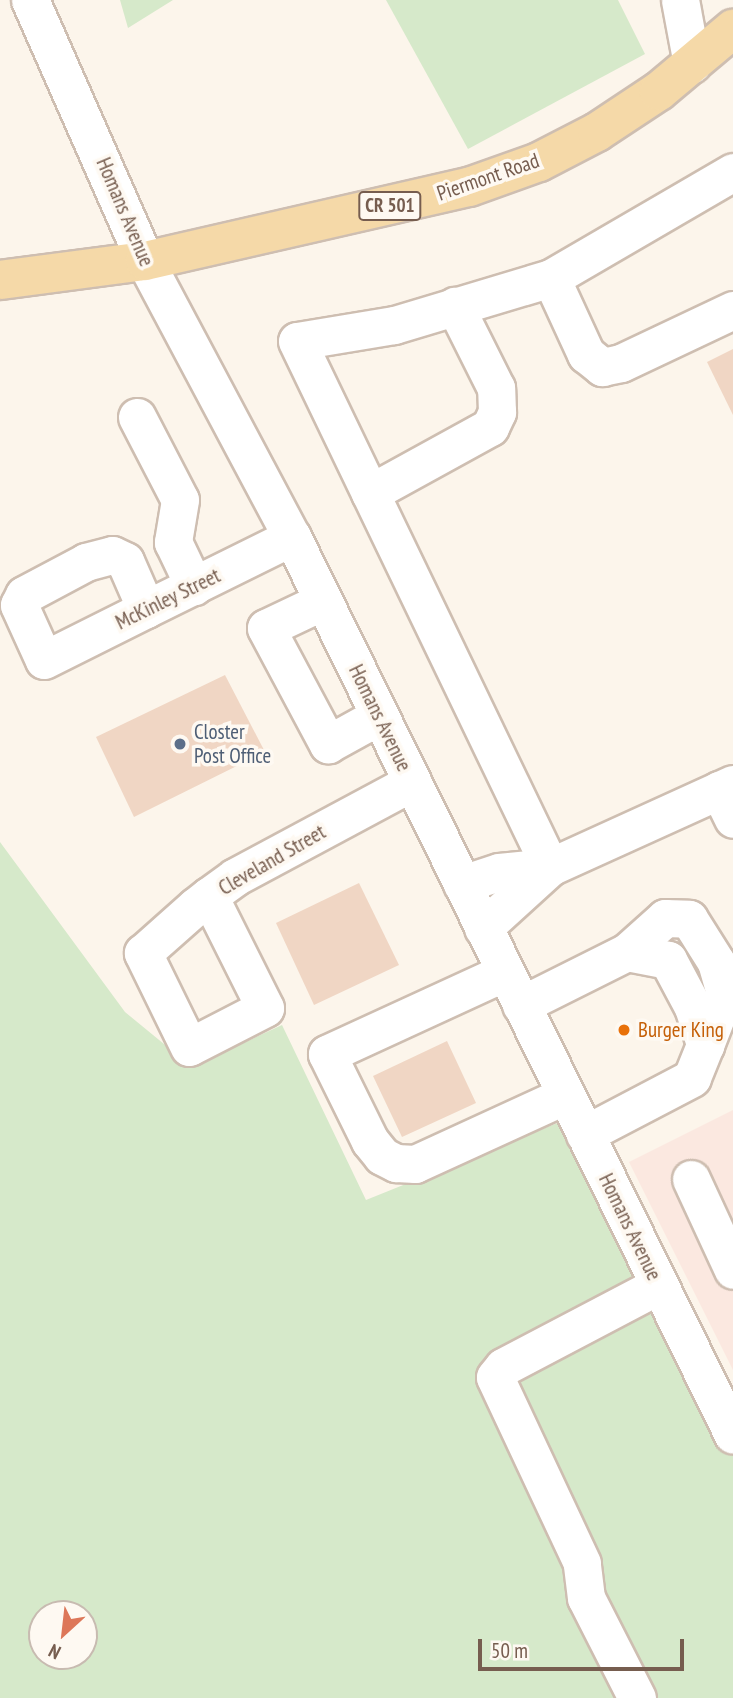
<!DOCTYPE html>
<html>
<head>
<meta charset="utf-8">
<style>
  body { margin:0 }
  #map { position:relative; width:733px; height:1698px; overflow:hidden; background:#fcf5eb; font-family:"PT Sans Narrow",sans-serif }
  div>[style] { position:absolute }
  .commercial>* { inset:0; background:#fbe8e0 }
  .green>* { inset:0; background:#d6e9ca }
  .building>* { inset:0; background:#f0d6c4 }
  .roads { filter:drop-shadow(2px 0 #cebeb1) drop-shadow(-2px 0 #cebeb1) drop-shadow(0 2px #cebeb1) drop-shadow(0 -2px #cebeb1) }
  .minor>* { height:37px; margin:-18.5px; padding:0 18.5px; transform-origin:18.5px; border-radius:18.5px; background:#fff }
  .major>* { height:38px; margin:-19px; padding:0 19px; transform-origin:19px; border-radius:19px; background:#f5d9a8 }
  .dots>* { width:19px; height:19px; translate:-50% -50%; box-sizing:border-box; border:4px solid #fef9f2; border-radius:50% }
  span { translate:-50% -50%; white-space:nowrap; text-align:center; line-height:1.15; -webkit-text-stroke:7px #fef9f2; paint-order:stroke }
  .shield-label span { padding:2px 5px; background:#fef9f2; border:2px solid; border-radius:5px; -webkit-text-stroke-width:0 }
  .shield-label { font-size:19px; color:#765d4f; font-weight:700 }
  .street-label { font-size:21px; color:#765d4f }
  .service-label { font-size:21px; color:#4e5e75 }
  .left { translate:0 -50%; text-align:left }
  .food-label { font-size:21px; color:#c56008 }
  .north { position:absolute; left:28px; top:1600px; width:70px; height:70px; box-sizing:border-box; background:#fef9f2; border:2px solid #c8bbb1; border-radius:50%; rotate:207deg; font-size:19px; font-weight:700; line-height:28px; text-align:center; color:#765d4f }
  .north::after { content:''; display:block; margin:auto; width:24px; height:32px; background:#dd7759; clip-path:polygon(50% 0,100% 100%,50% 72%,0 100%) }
  .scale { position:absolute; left:478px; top:1639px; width:206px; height:32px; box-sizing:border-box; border:4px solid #765d4f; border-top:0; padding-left:9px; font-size:21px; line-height:24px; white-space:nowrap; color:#765d4f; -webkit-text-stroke:5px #fef9f2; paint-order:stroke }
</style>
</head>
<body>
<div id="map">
  <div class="commercial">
    <i style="clip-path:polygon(733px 1110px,733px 1370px,629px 1162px)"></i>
  </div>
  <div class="green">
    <i style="clip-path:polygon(120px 0,173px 0,128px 28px)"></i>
    <i style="clip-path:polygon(386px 0,618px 0,645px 54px,468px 149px)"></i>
    <i style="clip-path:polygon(evenodd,0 842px,125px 1012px,192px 1067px,282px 1025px,366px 1200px,575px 1116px,733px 1436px,733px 1698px,0 1698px,0 842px,42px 1614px,84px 1614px,84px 1656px,42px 1656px,42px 1614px)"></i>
  </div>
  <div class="building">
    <i style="clip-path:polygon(733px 349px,733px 415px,707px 362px)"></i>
    <i style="clip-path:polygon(225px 675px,265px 752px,134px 817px,96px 737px)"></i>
    <i style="clip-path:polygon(359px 883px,399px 965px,314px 1005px,276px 923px)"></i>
    <i style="clip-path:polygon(447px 1041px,476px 1103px,402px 1137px,373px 1076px)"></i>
  </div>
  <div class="roads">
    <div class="minor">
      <i style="left:30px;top:0;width:285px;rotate:66.2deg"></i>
      <i style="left:145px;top:261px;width:313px;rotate:62deg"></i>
      <i style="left:292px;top:537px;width:1000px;rotate:63.84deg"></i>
      <i style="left:680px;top:0;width:65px;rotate:79.4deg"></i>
      <i style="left:733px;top:172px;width:211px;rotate:149.8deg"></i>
      <i style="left:551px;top:278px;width:164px;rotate:163.3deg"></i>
      <i style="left:394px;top:325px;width:98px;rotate:170.6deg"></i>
      <i style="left:297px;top:341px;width:584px;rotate:64.31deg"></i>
      <i style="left:550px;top:867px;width:201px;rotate:-24.4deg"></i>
      <i style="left:551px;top:278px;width:84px;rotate:65.3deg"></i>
      <i style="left:586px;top:354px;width:21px;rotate:39deg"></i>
      <i style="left:602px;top:367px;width:19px;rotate:-12deg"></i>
      <i style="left:621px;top:363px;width:124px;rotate:-25.3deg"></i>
      <i style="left:137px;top:417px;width:93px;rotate:62.6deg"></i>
      <i style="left:180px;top:500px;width:43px;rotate:99.5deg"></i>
      <i style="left:173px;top:542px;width:49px;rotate:64.5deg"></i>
      <i style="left:370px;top:493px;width:137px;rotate:-28.8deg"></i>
      <i style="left:490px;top:427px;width:17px;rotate:-65deg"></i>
      <i style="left:497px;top:412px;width:24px;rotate:-92deg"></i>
      <i style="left:496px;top:388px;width:92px;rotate:-116.6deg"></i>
      <i style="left:323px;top:601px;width:63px;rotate:154.7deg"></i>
      <i style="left:266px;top:628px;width:132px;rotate:61.9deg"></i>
      <i style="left:328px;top:744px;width:58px;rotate:-28.8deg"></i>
      <i style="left:146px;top:609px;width:52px;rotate:-113.6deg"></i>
      <i style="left:125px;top:561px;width:14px;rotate:-155deg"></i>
      <i style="left:112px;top:555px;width:27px;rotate:165deg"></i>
      <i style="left:86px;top:562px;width:70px;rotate:152deg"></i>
      <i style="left:24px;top:595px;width:11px;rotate:117deg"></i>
      <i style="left:19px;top:605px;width:60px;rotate:65.6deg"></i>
      <i style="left:44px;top:660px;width:114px;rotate:-26.6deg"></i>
      <i style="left:146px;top:609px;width:163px;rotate:-26.3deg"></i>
      <i style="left:719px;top:790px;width:32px;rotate:64deg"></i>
      <i style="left:462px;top:884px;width:39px;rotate:-18deg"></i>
      <i style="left:499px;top:872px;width:51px;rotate:-5.6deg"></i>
      <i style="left:209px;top:896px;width:125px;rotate:63.4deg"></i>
      <i style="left:265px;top:1008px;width:85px;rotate:152.8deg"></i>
      <i style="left:189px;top:1047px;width:105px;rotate:-116.1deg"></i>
      <i style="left:143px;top:953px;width:71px;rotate:-41.6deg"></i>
      <i style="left:196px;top:906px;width:16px;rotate:-38deg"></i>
      <i style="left:209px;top:896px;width:32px;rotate:-36deg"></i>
      <i style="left:235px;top:877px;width:201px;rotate:-28.2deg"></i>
      <i style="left:483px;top:928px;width:91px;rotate:-42.3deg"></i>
      <i style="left:627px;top:952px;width:51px;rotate:-41.8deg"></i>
      <i style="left:665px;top:918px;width:24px;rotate:2deg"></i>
      <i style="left:689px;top:919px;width:51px;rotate:57.9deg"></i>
      <i style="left:716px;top:962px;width:33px;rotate:74deg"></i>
      <i style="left:725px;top:994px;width:55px;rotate:111.4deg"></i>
      <i style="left:505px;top:972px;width:196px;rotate:155.3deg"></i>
      <i style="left:327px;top:1054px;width:97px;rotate:63.7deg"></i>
      <i style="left:370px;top:1141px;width:19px;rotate:51deg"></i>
      <i style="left:382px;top:1156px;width:16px;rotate:27deg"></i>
      <i style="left:396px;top:1163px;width:19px;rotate:3deg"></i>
      <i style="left:415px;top:1164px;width:166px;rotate:-24.6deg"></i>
      <i style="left:521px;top:1005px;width:119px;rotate:-26.6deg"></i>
      <i style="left:627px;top:952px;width:42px;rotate:11deg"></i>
      <i style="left:668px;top:960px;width:53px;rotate:62deg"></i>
      <i style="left:693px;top:1007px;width:40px;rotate:72deg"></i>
      <i style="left:705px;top:1045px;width:35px;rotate:112deg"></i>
      <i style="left:692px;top:1078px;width:121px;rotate:152.4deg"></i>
      <i style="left:691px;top:1179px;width:100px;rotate:65.2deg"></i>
      <i style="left:637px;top:1698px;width:112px;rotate:-117deg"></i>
      <i style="left:586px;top:1598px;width:35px;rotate:-97deg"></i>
      <i style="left:582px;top:1563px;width:205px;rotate:-115.1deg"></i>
      <i style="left:495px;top:1377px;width:13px;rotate:-51deg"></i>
      <i style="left:503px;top:1367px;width:176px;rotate:-27.7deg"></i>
    </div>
    <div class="major">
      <i style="left:0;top:280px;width:146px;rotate:-7.5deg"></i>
      <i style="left:145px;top:261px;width:332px;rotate:-12.9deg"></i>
      <i style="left:469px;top:187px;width:74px;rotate:-19.7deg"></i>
      <i style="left:539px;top:162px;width:65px;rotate:-27.3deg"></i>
      <i style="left:597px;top:132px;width:74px;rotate:-33.5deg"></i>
      <i style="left:659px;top:91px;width:97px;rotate:-40deg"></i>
    </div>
  </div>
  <div class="dots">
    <i style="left:180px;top:744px;background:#5c6f8a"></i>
    <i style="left:624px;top:1030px;background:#e8710a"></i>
  </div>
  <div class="shield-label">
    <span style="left:390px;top:206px">CR 501</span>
  </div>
  <div class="street-label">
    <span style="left:488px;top:177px;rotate:-19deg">Piermont Road</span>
    <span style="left:125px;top:212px;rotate:67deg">Homans Avenue</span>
    <span style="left:168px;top:599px;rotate:-26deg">McKinley Street</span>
    <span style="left:380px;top:718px;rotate:64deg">Homans Avenue</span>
    <span style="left:272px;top:860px;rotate:-30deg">Cleveland Street</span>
    <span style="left:630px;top:1227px;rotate:64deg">Homans Avenue</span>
  </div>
  <div class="service-label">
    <span class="left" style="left:194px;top:744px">Closter<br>Post Office</span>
  </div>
  <div class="food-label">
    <span class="left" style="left:638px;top:1030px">Burger King</span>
  </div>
  <div class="north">N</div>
  <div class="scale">50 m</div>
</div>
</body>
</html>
